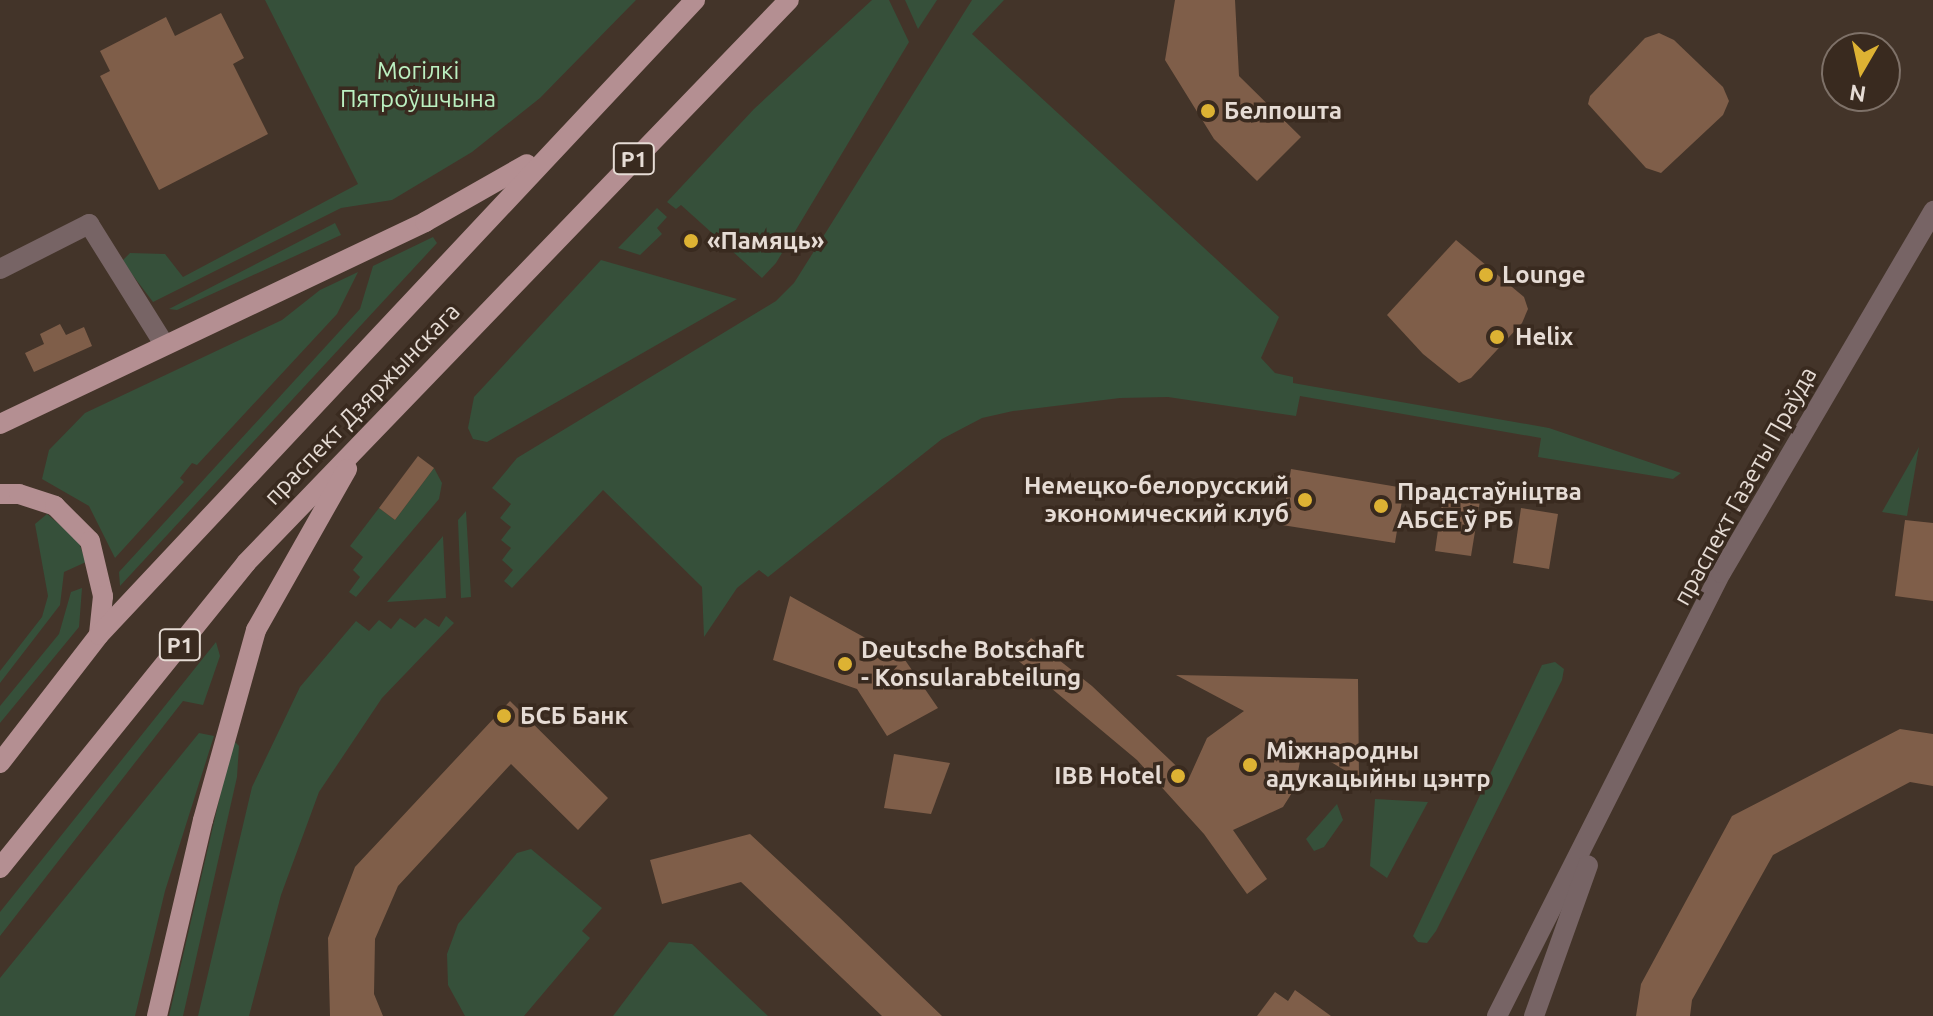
<!DOCTYPE html>
<html>
<head>
<meta charset="utf-8">
<style>
  body { margin:0 }
  #map { position:relative; width:1933px; height:1016px; overflow:hidden; background:#433429; font-family:Ubuntu,sans-serif }
  div>[style] { position:absolute }
  .green>* { inset:0; background:#36503a }
  .building>* { inset:0; background:#7f5e49 }
  .minor>* { height:20px; margin:-10px; padding:0 10px; transform-origin:10px; border-radius:10px; background:#776465 }
  .major>* { height:20px; margin:-10px; padding:0 10px; transform-origin:10px; border-radius:10px; background:#b48f92 }
  .dots>* { width:22px; height:22px; translate:-50% -50%; box-sizing:border-box; border:4px solid #392a1f; border-radius:50% }
  span { translate:-50% -50%; white-space:nowrap; text-align:center; line-height:1.15; -webkit-text-stroke:7px #392a1f; paint-order:stroke }
  .shield-label span { padding:2px 6px; background:#392a1f; border:2px solid; border-radius:6px; -webkit-text-stroke-width:0 }
  .shield-label { font-size:22px; color:#e6dcd5; font-weight:700 }
  .park-label { font-size:24px; color:#bbf0c1 }
  .poi-label { font-size:24px; color:#e6dcd5; font-weight:700 }
  .left { translate:0 -50%; text-align:left }
  .right { translate:-100% -50%; text-align:right }
  .street-label { font-size:24px; color:#e6dcd5 }
  .north { position:absolute; left:1821px; top:32px; width:80px; height:80px; box-sizing:border-box; background:#392a1f; border:2px solid #7e7168; border-radius:50%; rotate:189deg; font-size:22px; font-weight:700; line-height:32px; text-align:center; color:#e6dcd5 }
  .north::after { content:''; display:block; margin:auto; width:28px; height:36px; background:#ddb233; clip-path:polygon(50% 0,100% 100%,50% 72%,0 100%) }
</style>
</head>
<body>
<div id="map">
  <div class="green">
    <i style="clip-path:polygon(265px 0,636px 0,540px 98px,472px 152px,392px 200px,341px 208px,153px 302px,122px 261px,130px 253px,165px 254px,183px 277px,358px 184px)"></i>
    <i style="clip-path:polygon(872px 0,889px 0,909px 42px,776px 263px,762px 278px,681px 205px,676px 209px,667px 202px,754px 109px)"></i>
    <i style="clip-path:polygon(905px 0,937px 0,918px 29px)"></i>
    <i style="clip-path:polygon(972px 0,1004px 0,972px 34px,1279px 317px,1261px 358px,1275px 373px,1293px 377px,1293px 383px,1549px 428px,1681px 473px,1673px 479px,1538px 457px,1541px 438px,1300px 396px,1296px 416px,1168px 397px,1120px 398px,1013px 411px,982px 418px,942px 439px,768px 577px,759px 570px,737px 588px,704px 637px,702px 587px,603px 490px,512px 588px,504px 581px,513px 570px,502px 560px,511px 548px,501px 540px,511px 527px,500px 518px,511px 504px,492px 488px,517px 458px,776px 301px,794px 283px)"></i>
    <i style="clip-path:polygon(657px 208px,667px 217px,657px 228px,662px 234px,640px 255px,618px 248px)"></i>
    <i style="clip-path:polygon(335px 223px,341px 235px,177px 310px,169px 309px)"></i>
    <i style="clip-path:polygon(433px 237px,437px 243px,120px 586px,119px 572px,360px 309px,373px 266px)"></i>
    <i style="clip-path:polygon(601px 260px,737px 299px,487px 442px,473px 439px,468px 428px,474px 397px)"></i>
    <i style="clip-path:polygon(358px 272px,337px 314px,197px 465px,192px 463px,180px 478px,184px 482px,115px 558px,89px 506px,42px 479px,49px 450px,85px 413px,282px 320px,320px 290px)"></i>
    <i style="clip-path:polygon(1919px 447px,1907px 516px,1882px 512px)"></i>
    <i style="clip-path:polygon(434px 468px,442px 483px,439px 499px,356px 597px,349px 592px,360px 577px,353px 570px,363px 557px,350px 546px,379px 508px,395px 520px)"></i>
    <i style="clip-path:polygon(466px 511px,471px 597px,461px 598px,458px 520px)"></i>
    <i style="clip-path:polygon(47px 514px,78px 540px,86px 562px,64px 572px,60px 605px,0 683px,0 671px,42px 617px,48px 596px,35px 524px)"></i>
    <i style="clip-path:polygon(443px 536px,446px 598px,387px 602px)"></i>
    <i style="clip-path:polygon(82px 588px,79px 627px,0 723px,0 706px,59px 634px,71px 592px)"></i>
    <i style="clip-path:polygon(446px 616px,454px 623px,382px 698px,319px 792px,281px 895px,249px 1016px,198px 1016px,252px 787px,300px 687px,356px 621px,369px 631px,379px 620px,391px 629px,400px 618px,415px 628px,425px 618px,439px 627px)"></i>
    <i style="clip-path:polygon(216px 642px,220px 656px,203px 705px,183px 701px,0 936px,0 912px)"></i>
    <i style="clip-path:polygon(1555px 662px,1564px 669px,1562px 680px,1436px 931px,1427px 943px,1418px 942px,1413px 936px,1542px 665px)"></i>
    <i style="clip-path:polygon(199px 733px,214px 736px,165px 891px,135px 1016px,0 1016px,0 978px)"></i>
    <i style="clip-path:polygon(233px 740px,239px 746px,237px 777px,183px 1016px,169px 1016px)"></i>
    <i style="clip-path:polygon(1375px 799px,1428px 802px,1387px 878px,1370px 866px)"></i>
    <i style="clip-path:polygon(1337px 804px,1343px 820px,1324px 847px,1314px 851px,1306px 839px)"></i>
    <i style="clip-path:polygon(531px 849px,602px 908px,582px 931px,590px 938px,524px 1016px,465px 1016px,448px 985px,447px 954px,458px 924px,517px 853px)"></i>
    <i style="clip-path:polygon(669px 942px,692px 944px,768px 1016px,613px 1016px)"></i>
  </div>
  <div class="building">
    <i style="clip-path:polygon(1175px 0,1235px 0,1239px 76px,1301px 137px,1257px 181px,1214px 139px,1165px 60px)"></i>
    <i style="clip-path:polygon(221px 13px,244px 58px,233px 64px,268px 134px,159px 190px,100px 76px,110px 71px,100px 51px,166px 17px,175px 36px)"></i>
    <i style="clip-path:polygon(1659px 33px,1674px 40px,1723px 87px,1729px 101px,1723px 115px,1661px 173px,1646px 168px,1588px 104px,1590px 96px,1645px 38px)"></i>
    <i style="clip-path:polygon(1456px 240px,1524px 297px,1528px 309px,1522px 323px,1471px 378px,1459px 383px,1423px 354px,1387px 315px)"></i>
    <i style="clip-path:polygon(60px 324px,66px 335px,84px 327px,92px 346px,34px 372px,25px 353px,44px 344px,40px 334px)"></i>
    <i style="clip-path:polygon(418px 456px,434px 468px,395px 520px,379px 508px)"></i>
    <i style="clip-path:polygon(1291px 469px,1404px 488px,1395px 543px,1282px 525px)"></i>
    <i style="clip-path:polygon(1443px 495px,1480px 501px,1471px 556px,1435px 551px)"></i>
    <i style="clip-path:polygon(1521px 508px,1558px 514px,1549px 569px,1513px 563px)"></i>
    <i style="clip-path:polygon(1905px 520px,1933px 523px,1933px 601px,1895px 596px)"></i>
    <i style="clip-path:polygon(790px 596px,905px 660px,938px 708px,887px 736px,857px 689px,773px 660px)"></i>
    <i style="clip-path:polygon(1031px 638px,1092px 686px,1189px 778px,1207px 738px,1244px 711px,1176px 675px,1358px 679px,1359px 779px,1303px 745px,1295px 788px,1283px 807px,1233px 830px,1267px 879px,1247px 894px,1204px 834px,1137px 760px,1015px 658px)"></i>
    <i style="clip-path:polygon(510px 701px,608px 798px,578px 830px,511px 764px,398px 886px,375px 939px,374px 994px,383px 1016px,330px 1016px,328px 938px,355px 867px)"></i>
    <i style="clip-path:polygon(1900px 729px,1933px 734px,1933px 786px,1910px 782px,1773px 855px,1692px 1000px,1690px 1016px,1636px 1016px,1641px 984px,1732px 816px)"></i>
    <i style="clip-path:polygon(894px 754px,950px 763px,931px 814px,884px 808px)"></i>
    <i style="clip-path:polygon(750px 834px,838px 916px,942px 1016px,882px 1016px,741px 882px,662px 904px,650px 860px)"></i>
    <i style="clip-path:polygon(1295px 990px,1331px 1016px,1257px 1016px,1275px 992px,1288px 1001px)"></i>
  </div>
  <div class="minor">
    <i style="left:0;top:269px;width:100px;rotate:-26.8deg"></i>
    <i style="left:89px;top:224px;width:142px;rotate:58deg"></i>
    <i style="left:1497px;top:1016px;width:496px;rotate:-63.2deg"></i>
    <i style="left:1721px;top:573px;width:420px;rotate:-59.6deg"></i>
    <i style="left:1534px;top:1016px;width:160px;rotate:-70.3deg"></i>
  </div>
  <div class="major">
    <i style="left:0;top:424px;width:471px;rotate:-25.4deg"></i>
    <i style="left:425px;top:222px;width:117px;rotate:-29.6deg"></i>
    <i style="left:0;top:494px;width:19px"></i>
    <i style="left:19px;top:494px;width:38px;rotate:18deg"></i>
    <i style="left:55px;top:506px;width:49px;rotate:45deg"></i>
    <i style="left:90px;top:541px;width:57px;rotate:76.7deg"></i>
    <i style="left:103px;top:596px;width:39px;rotate:96deg"></i>
    <i style="left:0;top:763px;width:162px;rotate:-52.3deg"></i>
    <i style="left:99px;top:635px;width:871px;rotate:-46.81deg"></i>
    <i style="left:0;top:868px;width:392px;rotate:-51.1deg"></i>
    <i style="left:246px;top:563px;width:782px;rotate:-46.04deg"></i>
    <i style="left:157px;top:1016px;width:201px;rotate:-76.8deg"></i>
    <i style="left:203px;top:820px;width:197px;rotate:-74.4deg"></i>
    <i style="left:256px;top:630px;width:185px;rotate:-60.5deg"></i>
  </div>
  <div class="dots">
    <i style="left:1208px;top:111px;background:#ddb233"></i>
    <i style="left:691px;top:241px;background:#ddb233"></i>
    <i style="left:1486px;top:275px;background:#ddb233"></i>
    <i style="left:1497px;top:337px;background:#ddb233"></i>
    <i style="left:1305px;top:500px;background:#ddb233"></i>
    <i style="left:1381px;top:506px;background:#ddb233"></i>
    <i style="left:845px;top:664px;background:#ddb233"></i>
    <i style="left:504px;top:716px;background:#ddb233"></i>
    <i style="left:1250px;top:765px;background:#ddb233"></i>
    <i style="left:1178px;top:776px;background:#ddb233"></i>
  </div>
  <div class="shield-label">
    <span style="left:634px;top:159px">Р1</span>
    <span style="left:180px;top:645px">Р1</span>
  </div>
  <div class="park-label">
    <span style="left:418px;top:85px">Могілкі<br>Пятроўшчына</span>
  </div>
  <div class="poi-label">
    <span class="left" style="left:1224px;top:111px">Белпошта</span>
    <span class="left" style="left:707px;top:241px">«Памяць»</span>
    <span class="left" style="left:1502px;top:275px">Lounge</span>
    <span class="left" style="left:1515px;top:337px">Helix</span>
    <span class="right" style="left:1289px;top:500px">Немецко-белорусский<br>экономический клуб</span>
    <span class="left" style="left:1397px;top:506px">Прадстаўніцтва<br>АБСЕ ў РБ</span>
    <span class="left" style="left:861px;top:664px">Deutsche Botschaft<br>- Konsularabteilung</span>
    <span class="left" style="left:520px;top:716px">БСБ Банк</span>
    <span class="left" style="left:1266px;top:765px">Міжнародны<br>адукацыйны цэнтр</span>
    <span class="right" style="left:1162px;top:776px">IBB Hotel</span>
  </div>
  <div class="street-label">
    <span style="left:362px;top:404px;rotate:-46deg">праспект Дзяржынскага</span>
    <span style="left:1745px;top:486px;rotate:-61deg">праспект Газеты Праўда</span>
  </div>
  <div class="north">N</div>
</div>
</body>
</html>
